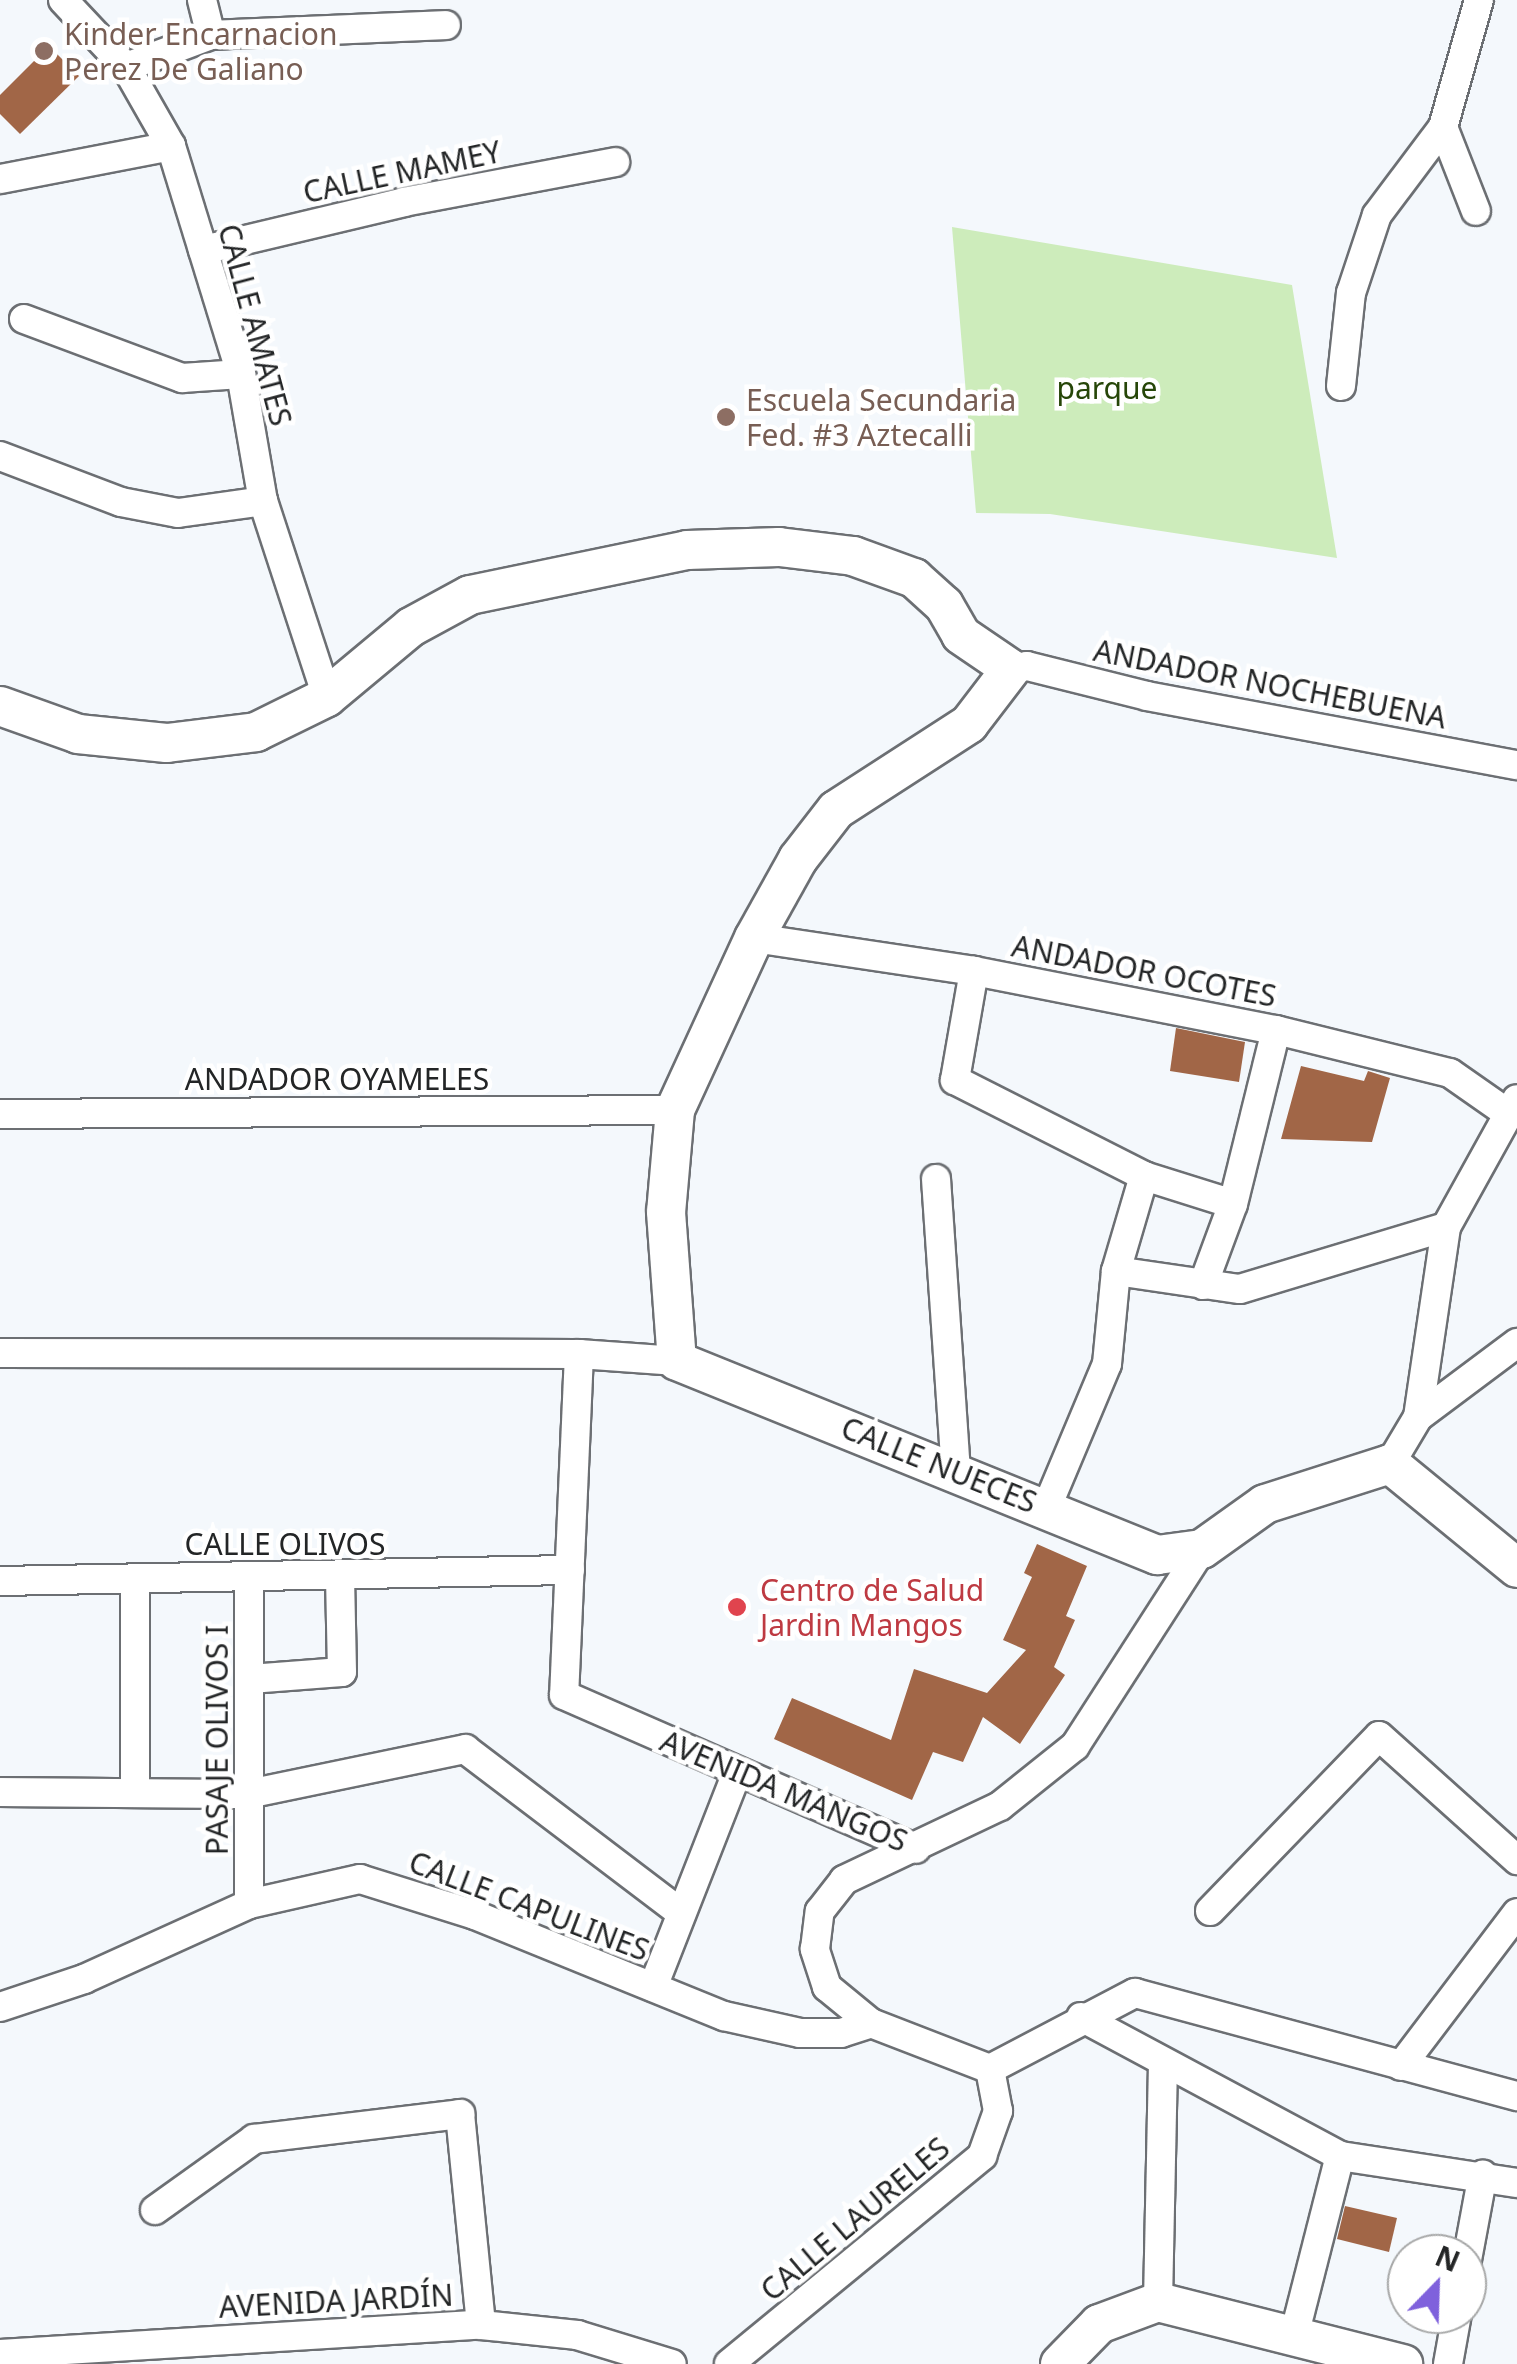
<!DOCTYPE html>
<html>
<head>
<meta charset="utf-8">
<style>
  body { margin:0 }
  #map { position:relative; width:1517px; height:2364px; overflow:hidden; background:#f4f8fc; font-family:"Noto Sans",sans-serif }
  div>[style] { position:absolute }
  .green>* { inset:0; background:#cdecbb }
  .building>* { inset:0; background:#a16647 }
  .roads { filter:drop-shadow(2px 0 #6c6f73) drop-shadow(-2px 0 #6c6f73) drop-shadow(0 2px #6c6f73) drop-shadow(0 -2px #6c6f73) }
  .street>* { height:28px; margin:-14px; padding:0 14px; transform-origin:14px; border-radius:14px; background:#fff }
  .secondary>* { height:38px; margin:-19px; padding:0 19px; transform-origin:19px; border-radius:19px; background:#fff }
  .dots>* { width:28px; height:28px; translate:-50% -50%; box-sizing:border-box; border:5px solid #fff; border-radius:50% }
  span { translate:-50% -50%; white-space:nowrap; text-align:center; line-height:1.15; -webkit-text-stroke:9px #fff; paint-order:stroke }
  .education-label { font-size:30px; color:#785e54 }
  .left { translate:0 -50%; text-align:left }
  .street-label { font-size:30px; color:#232526 }
  .park-label { font-size:30px; color:#264608 }
  .health-label { font-size:30px; color:#be3a42 }
  .north { position:absolute; left:1387px; top:2234px; width:100px; height:100px; box-sizing:border-box; background:#fff; border:2px solid #a7a8a8; border-radius:50%; rotate:23deg; font-size:28px; font-weight:700; line-height:40px; text-align:center; color:#232526 }
  .north::after { content:''; display:block; margin:auto; width:35px; height:45px; background:#7f61dc; clip-path:polygon(50% 0,100% 100%,50% 72%,0 100%) }
</style>
</head>
<body>
<div id="map">
  <div class="green">
    <i style="clip-path:polygon(952px 227px,1292px 285px,1337px 558px,1050px 514px,976px 513px)"></i>
  </div>
  <div class="building">
    <i style="clip-path:polygon(49px 46px,79px 76px,20px 134px,0 114px,0 95px)"></i>
    <i style="clip-path:polygon(1176px 1028px,1245px 1042px,1239px 1082px,1170px 1071px)"></i>
    <i style="clip-path:polygon(1301px 1066px,1364px 1081px,1368px 1071px,1390px 1078px,1372px 1142px,1281px 1139px)"></i>
    <i style="clip-path:polygon(1037px 1544px,1087px 1566px,1066px 1616px,1075px 1620px,1054px 1667px,1065px 1675px,1020px 1744px,983px 1717px,963px 1762px,933px 1752px,912px 1800px,774px 1739px,792px 1698px,891px 1740px,914px 1669px,987px 1693px,1026px 1650px,1003px 1640px,1032px 1577px,1024px 1573px)"></i>
    <i style="clip-path:polygon(1345px 2206px,1397px 2218px,1389px 2252px,1337px 2239px)"></i>
  </div>
  <div class="roads">
    <div class="street">
      <i style="left:63px;top:0;width:92px;rotate:46.8deg"></i>
      <i style="left:126px;top:67px;width:91px;rotate:60.3deg"></i>
      <i style="left:171px;top:146px;width:239px;rotate:72.9deg"></i>
      <i style="left:241px;top:374px;width:129px;rotate:80.2deg"></i>
      <i style="left:263px;top:501px;width:206px;rotate:71.9deg"></i>
      <i style="left:202px;top:0;width:36px;rotate:76deg"></i>
      <i style="left:126px;top:67px;width:91px;rotate:-20.6deg"></i>
      <i style="left:211px;top:35px;width:235px;rotate:-2.4deg"></i>
      <i style="left:1443px;top:127px;width:90px;rotate:68.6deg"></i>
      <i style="left:0;top:179px;width:174px;rotate:-10.9deg"></i>
      <i style="left:203px;top:250px;width:207px;rotate:-13.4deg"></i>
      <i style="left:404px;top:202px;width:215px;rotate:-10.7deg"></i>
      <i style="left:24px;top:319px;width:169px;rotate:20.5deg"></i>
      <i style="left:182px;top:378px;width:59px;rotate:-3.9deg"></i>
      <i style="left:1341px;top:386px;width:94px;rotate:-83.9deg"></i>
      <i style="left:1351px;top:293px;width:82px;rotate:-71.6deg"></i>
      <i style="left:1377px;top:215px;width:110px;rotate:-53.1deg"></i>
      <i style="left:1443px;top:127px;width:132px;rotate:-74.2deg"></i>
      <i style="left:0;top:456px;width:129px;rotate:20.8deg"></i>
      <i style="left:121px;top:502px;width:58px;rotate:10.9deg"></i>
      <i style="left:178px;top:513px;width:86px;rotate:-8deg"></i>
      <i style="left:1011px;top:669px;width:16px;rotate:-11deg"></i>
      <i style="left:1027px;top:666px;width:124px;rotate:14deg"></i>
      <i style="left:1147px;top:696px;width:376px;rotate:10.6deg"></i>
      <i style="left:754px;top:938px;width:222px;rotate:8.5deg"></i>
      <i style="left:974px;top:971px;width:308px;rotate:11.1deg"></i>
      <i style="left:1276px;top:1030px;width:179px;rotate:13.9deg"></i>
      <i style="left:1450px;top:1073px;width:68px;rotate:34.9deg"></i>
      <i style="left:974px;top:971px;width:111px;rotate:99.9deg"></i>
      <i style="left:955px;top:1080px;width:212px;rotate:26.9deg"></i>
      <i style="left:1144px;top:1176px;width:93px;rotate:17.5deg"></i>
      <i style="left:0;top:1114px;width:675px;rotate:-0.34deg"></i>
      <i style="left:936px;top:1179px;width:291px;rotate:86.1deg"></i>
      <i style="left:1116px;top:1271px;width:125px;rotate:8.3deg"></i>
      <i style="left:1240px;top:1289px;width:215px;rotate:-16.8deg"></i>
      <i style="left:1203px;top:1285px;width:86px;rotate:-69.7deg"></i>
      <i style="left:1233px;top:1204px;width:179px;rotate:-76.1deg"></i>
      <i style="left:0;top:1353px;width:579px;rotate:0.1deg"></i>
      <i style="left:579px;top:1354px;width:98px;rotate:4.1deg"></i>
      <i style="left:579px;top:1354px;width:341px;rotate:92.5deg"></i>
      <i style="left:564px;top:1695px;width:384px;rotate:23.6deg"></i>
      <i style="left:1418px;top:1417px;width:124px;rotate:-36.8deg"></i>
      <i style="left:1390px;top:1464px;width:55px;rotate:-59.2deg"></i>
      <i style="left:1418px;top:1417px;width:192px;rotate:-81.6deg"></i>
      <i style="left:1446px;top:1227px;width:146px;rotate:-61deg"></i>
      <i style="left:1046px;top:1509px;width:157px;rotate:-67.2deg"></i>
      <i style="left:1107px;top:1364px;width:93px;rotate:-84.5deg"></i>
      <i style="left:1116px;top:1271px;width:99px;rotate:-73.6deg"></i>
      <i style="left:135px;top:1578px;width:215px;rotate:90deg"></i>
      <i style="left:0;top:1581px;width:570px;rotate:-1.11deg"></i>
      <i style="left:250px;top:1679px;width:92px;rotate:-4.4deg"></i>
      <i style="left:342px;top:1672px;width:94px;rotate:-91.2deg"></i>
      <i style="left:0;top:1792px;width:248px;rotate:0.5deg"></i>
      <i style="left:248px;top:1794px;width:222px;rotate:-11.7deg"></i>
      <i style="left:465px;top:1749px;width:271px;rotate:37.2deg"></i>
      <i style="left:249px;top:1904px;width:328px;rotate:-90deg"></i>
      <i style="left:1210px;top:1911px;width:243px;rotate:-46deg"></i>
      <i style="left:1379px;top:1736px;width:186px;rotate:41.9deg"></i>
      <i style="left:653px;top:1987px;width:230px;rotate:-68.6deg"></i>
      <i style="left:0;top:2007px;width:89px;rotate:-18.4deg"></i>
      <i style="left:84px;top:1979px;width:181px;rotate:-24.4deg"></i>
      <i style="left:249px;top:1904px;width:114px;rotate:-12.7deg"></i>
      <i style="left:360px;top:1879px;width:121px;rotate:17.4deg"></i>
      <i style="left:475px;top:1915px;width:269px;rotate:22.1deg"></i>
      <i style="left:724px;top:2016px;width:78px;rotate:12.6deg"></i>
      <i style="left:800px;top:2033px;width:41px"></i>
      <i style="left:841px;top:2033px;width:32px;rotate:-18deg"></i>
      <i style="left:1081px;top:2017px;width:294px;rotate:28.2deg"></i>
      <i style="left:1340px;top:2156px;width:179px;rotate:8.7deg"></i>
      <i style="left:1401px;top:2066px;width:192px;rotate:-52.8deg"></i>
      <i style="left:990px;top:2069px;width:164px;rotate:-27.7deg"></i>
      <i style="left:1135px;top:1993px;width:396px;rotate:15.1deg"></i>
      <i style="left:155px;top:2210px;width:122px;rotate:-35.6deg"></i>
      <i style="left:254px;top:2139px;width:208px;rotate:-6.9deg"></i>
      <i style="left:460px;top:2114px;width:212px;rotate:84.3deg"></i>
      <i style="left:1467px;top:2260px;width:87px;rotate:-79.5deg"></i>
      <i style="left:1158px;top:2302px;width:236px;rotate:-88.8deg"></i>
      <i style="left:1294px;top:2336px;width:186px;rotate:-75.7deg"></i>
      <i style="left:0;top:2354px;width:482px;rotate:-3.5deg"></i>
      <i style="left:481px;top:2325px;width:97px;rotate:5.9deg"></i>
      <i style="left:577px;top:2335px;width:99px;rotate:17deg"></i>
      <i style="left:729px;top:2364px;width:328px;rotate:-39.4deg"></i>
      <i style="left:982px;top:2156px;width:48px;rotate:-70.4deg"></i>
      <i style="left:998px;top:2111px;width:43px;rotate:-100.8deg"></i>
      <i style="left:990px;top:2069px;width:128px;rotate:-158.9deg"></i>
      <i style="left:871px;top:2023px;width:57px;rotate:-140.7deg"></i>
      <i style="left:827px;top:1987px;width:40px;rotate:-108deg"></i>
      <i style="left:815px;top:1949px;width:38px;rotate:-83deg"></i>
      <i style="left:820px;top:1911px;width:39px;rotate:-52deg"></i>
      <i style="left:844px;top:1880px;width:173px;rotate:-25.4deg"></i>
      <i style="left:1000px;top:1806px;width:96px;rotate:-38.7deg"></i>
      <i style="left:1075px;top:1746px;width:234px;rotate:-57.2deg"></i>
      <i style="left:1448px;top:2364px;width:51px;rotate:-79.8deg"></i>
    </div>
    <div class="secondary">
      <i style="left:0;top:706px;width:83px;rotate:19.7deg"></i>
      <i style="left:78px;top:734px;width:89px;rotate:5.8deg"></i>
      <i style="left:167px;top:743px;width:90px;rotate:-7deg"></i>
      <i style="left:256px;top:732px;width:79px;rotate:-26.2deg"></i>
      <i style="left:327px;top:697px;width:109px;rotate:-39.8deg"></i>
      <i style="left:411px;top:627px;width:67px;rotate:-28.5deg"></i>
      <i style="left:470px;top:595px;width:222px;rotate:-11.7deg"></i>
      <i style="left:687px;top:550px;width:92px;rotate:-1.9deg"></i>
      <i style="left:779px;top:547px;width:75px;rotate:6.9deg"></i>
      <i style="left:853px;top:556px;width:65px;rotate:19.8deg"></i>
      <i style="left:914px;top:578px;width:40px;rotate:42deg"></i>
      <i style="left:944px;top:605px;width:34px;rotate:60deg"></i>
      <i style="left:961px;top:635px;width:60px;rotate:34.2deg"></i>
      <i style="left:1011px;top:669px;width:69px;rotate:127.4deg"></i>
      <i style="left:969px;top:724px;width:158px;rotate:147.1deg"></i>
      <i style="left:836px;top:810px;width:62px;rotate:127.8deg"></i>
      <i style="left:798px;top:859px;width:90px;rotate:119.1deg"></i>
      <i style="left:754px;top:938px;width:189px;rotate:114.7deg"></i>
      <i style="left:675px;top:1110px;width:102px;rotate:95deg"></i>
      <i style="left:666px;top:1212px;width:149px;rotate:85.8deg"></i>
      <i style="left:677px;top:1361px;width:518px;rotate:22.01deg"></i>
      <i style="left:1157px;top:1555px;width:45px;rotate:-7.6deg"></i>
      <i style="left:1202px;top:1549px;width:77px;rotate:-35.5deg"></i>
      <i style="left:1265px;top:1504px;width:131px;rotate:-17.7deg"></i>
      <i style="left:1390px;top:1464px;width:164px;rotate:39.3deg"></i>
      <i style="left:1060px;top:2364px;width:56px;rotate:-45.7deg"></i>
      <i style="left:1099px;top:2324px;width:63px;rotate:-20.4deg"></i>
      <i style="left:1158px;top:2302px;width:253px;rotate:14.2deg"></i>
    </div>
  </div>
  <div class="dots">
    <i style="left:44px;top:51px;background:#8d6e63"></i>
    <i style="left:726px;top:417px;background:#8d6e63"></i>
    <i style="left:737px;top:1607px;background:#e0444e"></i>
  </div>
  <div class="education-label">
    <span class="left" style="left:64px;top:51px">Kinder Encarnacion<br>Perez De Galiano</span>
    <span class="left" style="left:746px;top:417px">Escuela Secundaria<br>Fed. #3 Aztecalli</span>
  </div>
  <div class="street-label">
    <span style="left:402px;top:172px;rotate:-12deg">CALLE MAMEY</span>
    <span style="left:255px;top:325px;rotate:75deg">CALLE AMATES</span>
    <span style="left:1270px;top:684px;rotate:11deg">ANDADOR NOCHEBUENA</span>
    <span style="left:1144px;top:971px;rotate:11deg">ANDADOR OCOTES</span>
    <span style="left:337px;top:1079px">ANDADOR OYAMELES</span>
    <span style="left:939px;top:1465px;rotate:22deg">CALLE NUECES</span>
    <span style="left:285px;top:1544px">CALLE OLIVOS</span>
    <span style="left:217px;top:1740px;rotate:-90deg">PASAJE OLIVOS I</span>
    <span style="left:784px;top:1791px;rotate:23deg">AVENIDA MANGOS</span>
    <span style="left:529px;top:1906px;rotate:21deg">CALLE CAPULINES</span>
    <span style="left:855px;top:2219px;rotate:-40deg">CALLE LAURELES</span>
    <span style="left:336px;top:2301px;rotate:-3deg">AVENIDA JARDÍN</span>
  </div>
  <div class="park-label">
    <span style="left:1107px;top:388px">parque</span>
  </div>
  <div class="health-label">
    <span class="left" style="left:760px;top:1607px">Centro de Salud<br>Jardin Mangos</span>
  </div>
  <div class="north">N</div>
</div>
</body>
</html>
